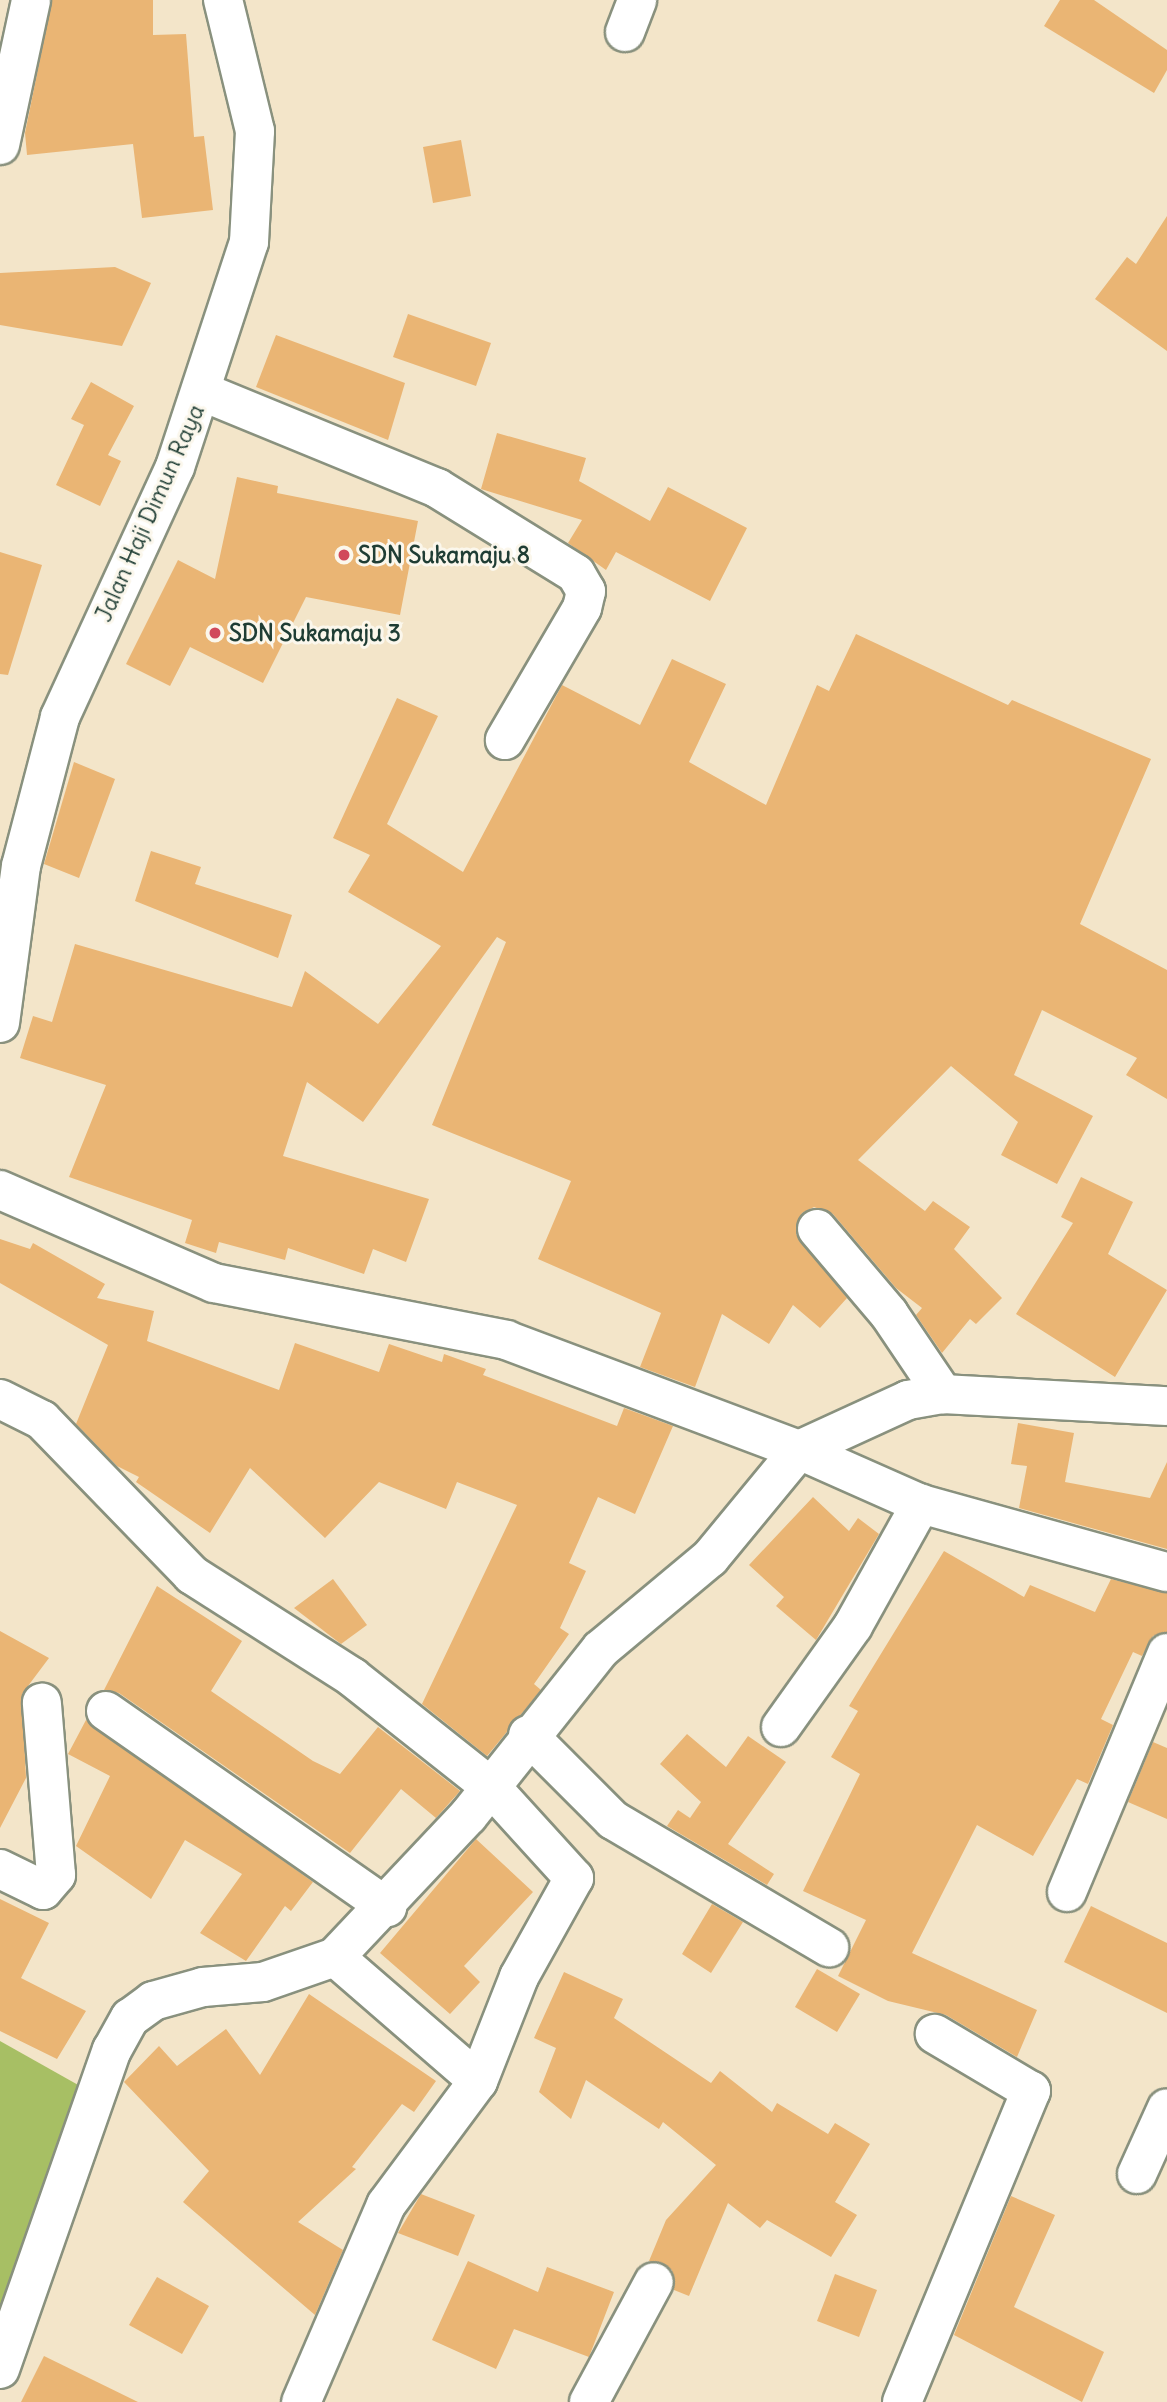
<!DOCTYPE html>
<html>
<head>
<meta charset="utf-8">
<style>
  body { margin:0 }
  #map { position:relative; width:1167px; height:2402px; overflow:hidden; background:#f3e5c9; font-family:Delius,sans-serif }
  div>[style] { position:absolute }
  .green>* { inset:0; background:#a7bf64 }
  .building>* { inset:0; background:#eab574 }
  .roads { filter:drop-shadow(2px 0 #89917e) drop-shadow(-2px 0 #89917e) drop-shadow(0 2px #89917e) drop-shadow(0 -2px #89917e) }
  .minor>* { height:38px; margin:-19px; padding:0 19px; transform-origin:19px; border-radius:19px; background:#fff }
  .dots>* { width:19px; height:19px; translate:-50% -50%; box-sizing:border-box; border:4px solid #fbf7ec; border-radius:50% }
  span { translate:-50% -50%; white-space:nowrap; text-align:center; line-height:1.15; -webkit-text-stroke:6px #fbf7ec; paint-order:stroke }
  .street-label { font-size:23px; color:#1f3d34 }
  .poi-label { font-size:23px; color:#1f3d34; font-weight:700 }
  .left { translate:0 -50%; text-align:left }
</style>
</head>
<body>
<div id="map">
  <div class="green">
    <i style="clip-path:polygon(0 2041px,80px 2086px,0 2361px)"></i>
  </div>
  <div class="building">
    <i style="clip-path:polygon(52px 0,153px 0,153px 35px,186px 34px,194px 137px,204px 136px,213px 210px,142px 218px,133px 144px,27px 155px,25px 133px)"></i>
    <i style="clip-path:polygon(1060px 0,1094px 0,1167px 50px,1167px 70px,1154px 93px,1044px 26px)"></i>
    <i style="clip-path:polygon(461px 140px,471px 196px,433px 203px,423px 147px)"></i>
    <i style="clip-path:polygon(1167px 216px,1167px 351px,1095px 299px,1127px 257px,1136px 264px)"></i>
    <i style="clip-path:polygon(115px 267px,151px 283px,122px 346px,0 325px,0 273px)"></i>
    <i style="clip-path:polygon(408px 314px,491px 343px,476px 386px,393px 357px)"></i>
    <i style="clip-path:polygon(276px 335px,405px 383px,388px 440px,256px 387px)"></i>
    <i style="clip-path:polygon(91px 382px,134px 406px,108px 455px,121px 461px,100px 506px,56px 485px,84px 425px,71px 419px)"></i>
    <i style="clip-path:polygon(497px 433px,586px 458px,579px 481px,650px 521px,668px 487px,747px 528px,710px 601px,616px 552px,606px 570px,568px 543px,582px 520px,481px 489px)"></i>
    <i style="clip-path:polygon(237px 477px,278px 486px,277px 493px,418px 521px,400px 615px,306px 597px,263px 683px,190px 647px,170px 686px,126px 664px,178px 560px,215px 579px)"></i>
    <i style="clip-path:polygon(0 552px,42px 565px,8px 675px,0 674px)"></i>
    <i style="clip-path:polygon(856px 634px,1008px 705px,1012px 700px,1151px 759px,1080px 924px,1167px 970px,1167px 1099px,1126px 1075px,1137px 1058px,1042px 1010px,1014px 1075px,1093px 1116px,1057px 1184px,1001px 1155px,1018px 1122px,951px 1066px,858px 1160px,925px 1211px,933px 1201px,970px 1227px,954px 1249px,1002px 1298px,976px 1324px,970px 1319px,942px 1353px,916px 1315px,922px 1308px,896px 1288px,833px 1214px,814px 1207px,802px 1213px,796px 1234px,847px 1298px,820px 1328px,793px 1305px,769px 1344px,722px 1314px,695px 1387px,640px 1367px,661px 1313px,538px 1259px,571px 1181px,432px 1125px,506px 942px,497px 937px,363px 1122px,307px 1082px,283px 1156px,429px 1199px,406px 1262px,373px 1249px,364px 1274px,288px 1248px,285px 1260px,219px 1242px,216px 1253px,185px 1243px,192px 1220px,69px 1177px,106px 1085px,20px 1058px,33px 1016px,52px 1022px,75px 944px,292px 1007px,305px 971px,378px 1024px,441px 946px,348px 892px,370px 855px,333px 838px,397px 698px,438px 716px,387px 824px,463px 872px,562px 685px,640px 725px,672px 659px,726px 684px,689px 762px,766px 805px,817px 685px,829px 691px)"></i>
    <i style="clip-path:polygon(74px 762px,115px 779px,79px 878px,44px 864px)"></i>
    <i style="clip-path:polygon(151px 851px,201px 867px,195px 884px,292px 915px,278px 958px,135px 901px)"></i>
    <i style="clip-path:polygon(1081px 1177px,1133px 1202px,1108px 1254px,1167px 1290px,1115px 1377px,1016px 1314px,1073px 1223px,1061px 1217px)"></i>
    <i style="clip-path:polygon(0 1239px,30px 1249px,33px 1243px,105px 1284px,97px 1298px,154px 1311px,147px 1341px,279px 1390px,295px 1343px,379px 1372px,389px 1344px,442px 1362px,444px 1354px,486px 1369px,483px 1375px,617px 1426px,624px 1408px,673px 1426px,635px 1514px,598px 1497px,569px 1563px,586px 1571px,560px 1628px,569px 1634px,534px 1684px,541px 1690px,487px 1756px,422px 1704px,517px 1505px,457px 1482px,446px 1509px,379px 1482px,325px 1538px,250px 1468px,210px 1533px,136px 1482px,139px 1477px,117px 1466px,76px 1424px,108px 1345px,0 1283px)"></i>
    <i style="clip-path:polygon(1018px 1423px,1074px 1433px,1065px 1482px,1150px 1498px,1167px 1462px,1167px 1549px,1019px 1508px,1027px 1466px,1011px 1464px)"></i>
    <i style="clip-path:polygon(813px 1497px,849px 1531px,858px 1518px,879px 1534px,816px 1640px,776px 1606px,784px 1597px,749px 1565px)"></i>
    <i style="clip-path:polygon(944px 1551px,1024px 1597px,1030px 1585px,1095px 1612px,1111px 1579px,1167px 1593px,1167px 1632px,1153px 1636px,1142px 1656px,1133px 1652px,1101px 1719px,1113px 1725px,1088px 1784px,1077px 1779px,1033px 1856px,977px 1825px,912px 1953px,1037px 2010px,1017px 2057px,946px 2015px,888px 2001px,838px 1976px,866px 1920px,803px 1891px,860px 1774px,831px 1757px,858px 1711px,849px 1706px)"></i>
    <i style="clip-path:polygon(333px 1579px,367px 1625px,341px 1644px,294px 1608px)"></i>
    <i style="clip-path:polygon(157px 1586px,242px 1641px,211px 1691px,313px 1761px,340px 1774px,378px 1727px,460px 1791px,436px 1818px,401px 1789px,350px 1853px,119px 1693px,104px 1690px)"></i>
    <i style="clip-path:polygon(0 1631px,49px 1658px,22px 1694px,26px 1778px,0 1828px)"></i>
    <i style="clip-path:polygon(86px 1720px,313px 1882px,291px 1911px,285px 1906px,246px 1961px,200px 1933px,242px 1874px,185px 1840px,151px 1899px,76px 1846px,110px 1776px,68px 1754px)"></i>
    <i style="clip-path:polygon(687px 1734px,726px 1767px,748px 1736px,786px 1762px,728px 1844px,774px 1874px,767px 1885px,667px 1826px,678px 1810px,690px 1818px,701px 1802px,660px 1764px)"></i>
    <i style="clip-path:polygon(1153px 1742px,1167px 1748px,1167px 1819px,1128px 1802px)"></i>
    <i style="clip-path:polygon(476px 1839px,533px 1892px,464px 1966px,480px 1982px,450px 2014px,380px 1953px)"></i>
    <i style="clip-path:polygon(0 1899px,49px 1923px,21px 1978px,86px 2011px,57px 2059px,0 2031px)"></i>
    <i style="clip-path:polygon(712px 1904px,743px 1922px,711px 1973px,682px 1954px)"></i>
    <i style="clip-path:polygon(1091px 1906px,1167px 1943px,1167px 2013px,1064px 1962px)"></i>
    <i style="clip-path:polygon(817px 1969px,860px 1994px,837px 2032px,795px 2007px)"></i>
    <i style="clip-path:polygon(564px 1972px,623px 1999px,614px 2018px,711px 2083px,720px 2071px,772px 2112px,777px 2103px,828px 2134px,835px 2123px,870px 2144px,835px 2202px,857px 2215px,831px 2257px,767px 2220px,760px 2228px,728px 2203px,689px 2296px,674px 2290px,672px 2270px,649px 2261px,666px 2220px,716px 2165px,663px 2122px,659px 2129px,586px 2080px,571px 2119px,539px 2092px,556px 2048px,534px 2038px)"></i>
    <i style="clip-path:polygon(309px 1994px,436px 2081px,414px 2112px,402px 2104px,352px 2167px,356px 2169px,298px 2222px,343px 2250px,315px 2315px,183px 2202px,209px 2171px,124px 2082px,159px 2046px,177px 2066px,226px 2029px,260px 2075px)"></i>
    <i style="clip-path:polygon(421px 2194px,475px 2215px,458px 2256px,398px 2233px)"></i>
    <i style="clip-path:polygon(1011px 2196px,1055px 2215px,1014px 2307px,1104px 2352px,1082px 2402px,954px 2335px)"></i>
    <i style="clip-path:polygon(468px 2261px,538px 2292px,547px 2267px,614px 2292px,589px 2357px,514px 2329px,496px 2369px,432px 2340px)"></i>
    <i style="clip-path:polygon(835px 2274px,877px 2290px,859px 2337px,817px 2321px)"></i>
    <i style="clip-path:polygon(157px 2277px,209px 2306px,182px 2354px,129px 2325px)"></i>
    <i style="clip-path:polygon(44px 2356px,138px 2402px,21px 2402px)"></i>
  </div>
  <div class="roads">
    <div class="minor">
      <i style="left:625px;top:32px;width:34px;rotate:-69deg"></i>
      <i style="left:0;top:145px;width:148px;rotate:-77.9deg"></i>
      <i style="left:203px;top:392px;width:253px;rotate:22.3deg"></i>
      <i style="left:437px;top:488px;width:163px;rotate:31.7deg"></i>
      <i style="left:576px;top:574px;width:20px;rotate:60deg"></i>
      <i style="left:586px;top:591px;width:17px;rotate:103deg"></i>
      <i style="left:582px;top:608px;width:153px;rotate:120.3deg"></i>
      <i style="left:0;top:1023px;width:158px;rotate:-82.4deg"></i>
      <i style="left:21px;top:866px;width:154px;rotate:-75.3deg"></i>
      <i style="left:60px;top:717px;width:275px;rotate:-65.3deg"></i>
      <i style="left:175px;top:467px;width:237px;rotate:-71.8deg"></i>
      <i style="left:249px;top:242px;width:111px;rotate:-86.9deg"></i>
      <i style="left:255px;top:131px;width:135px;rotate:-103.7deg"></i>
      <i style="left:0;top:1190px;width:233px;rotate:23.5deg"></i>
      <i style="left:214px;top:1283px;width:298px;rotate:11deg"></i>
      <i style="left:506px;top:1340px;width:313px;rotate:20.6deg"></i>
      <i style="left:799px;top:1450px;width:120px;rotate:-24.6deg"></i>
      <i style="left:908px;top:1400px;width:36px;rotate:-10deg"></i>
      <i style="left:943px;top:1394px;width:224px;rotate:3.1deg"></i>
      <i style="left:817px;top:1229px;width:111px;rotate:49.7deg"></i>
      <i style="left:889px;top:1314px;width:97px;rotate:56deg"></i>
      <i style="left:0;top:1399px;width:47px;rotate:26.6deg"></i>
      <i style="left:42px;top:1420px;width:216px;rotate:45.9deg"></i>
      <i style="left:192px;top:1575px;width:190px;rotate:32.5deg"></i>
      <i style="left:352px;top:1677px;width:179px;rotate:38.4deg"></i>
      <i style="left:492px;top:1788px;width:122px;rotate:47.7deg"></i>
      <i style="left:574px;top:1878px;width:113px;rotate:119.1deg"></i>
      <i style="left:519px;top:1977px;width:112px;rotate:111.5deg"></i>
      <i style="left:478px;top:2081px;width:154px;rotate:126.6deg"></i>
      <i style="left:386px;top:2205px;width:215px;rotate:113.3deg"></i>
      <i style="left:106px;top:1711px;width:343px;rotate:34.9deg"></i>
      <i style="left:781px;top:1727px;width:124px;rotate:-54.5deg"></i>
      <i style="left:853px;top:1626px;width:140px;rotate:-60.9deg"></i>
      <i style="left:528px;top:1735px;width:120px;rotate:45deg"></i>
      <i style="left:613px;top:1820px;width:251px;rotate:30.5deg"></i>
      <i style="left:0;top:1869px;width:48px;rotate:26deg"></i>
      <i style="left:43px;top:1890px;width:20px;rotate:-49deg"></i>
      <i style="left:56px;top:1875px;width:173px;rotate:-94.7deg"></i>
      <i style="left:1067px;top:1892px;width:259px;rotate:-67.3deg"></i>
      <i style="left:335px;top:1957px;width:189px;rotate:40.9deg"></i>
      <i style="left:1137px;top:2174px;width:72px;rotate:-65.6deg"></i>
      <i style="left:0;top:2369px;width:338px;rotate:-70.7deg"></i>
      <i style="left:112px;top:2050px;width:37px;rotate:-61deg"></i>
      <i style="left:130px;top:2018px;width:29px;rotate:-36deg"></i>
      <i style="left:153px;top:2001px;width:52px;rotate:-15.6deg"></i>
      <i style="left:203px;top:1987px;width:60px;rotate:-4.8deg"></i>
      <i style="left:263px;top:1982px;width:76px;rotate:-19.1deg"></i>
      <i style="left:335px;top:1957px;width:194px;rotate:-46.7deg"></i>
      <i style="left:468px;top:1816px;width:213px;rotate:-51.5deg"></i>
      <i style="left:601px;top:1649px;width:142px;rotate:-39.9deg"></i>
      <i style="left:710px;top:1558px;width:140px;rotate:-50.5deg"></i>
      <i style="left:799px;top:1450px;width:133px;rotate:23.9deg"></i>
      <i style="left:921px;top:1504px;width:255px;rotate:15.5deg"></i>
      <i style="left:589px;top:2402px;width:136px;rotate:-61.6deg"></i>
      <i style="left:902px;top:2402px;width:337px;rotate:-67.5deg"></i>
      <i style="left:1031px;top:2091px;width:112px;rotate:-149.3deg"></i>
    </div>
  </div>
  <div class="dots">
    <i style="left:344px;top:555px;background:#d1495b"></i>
    <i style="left:215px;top:633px;background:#d1495b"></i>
  </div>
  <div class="street-label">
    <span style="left:150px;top:513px;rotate:-66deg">Jalan Haji Dimun Raya</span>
  </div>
  <div class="poi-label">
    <span class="left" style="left:358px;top:555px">SDN Sukamaju 8</span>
    <span class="left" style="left:229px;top:633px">SDN Sukamaju 3</span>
  </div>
</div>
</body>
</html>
